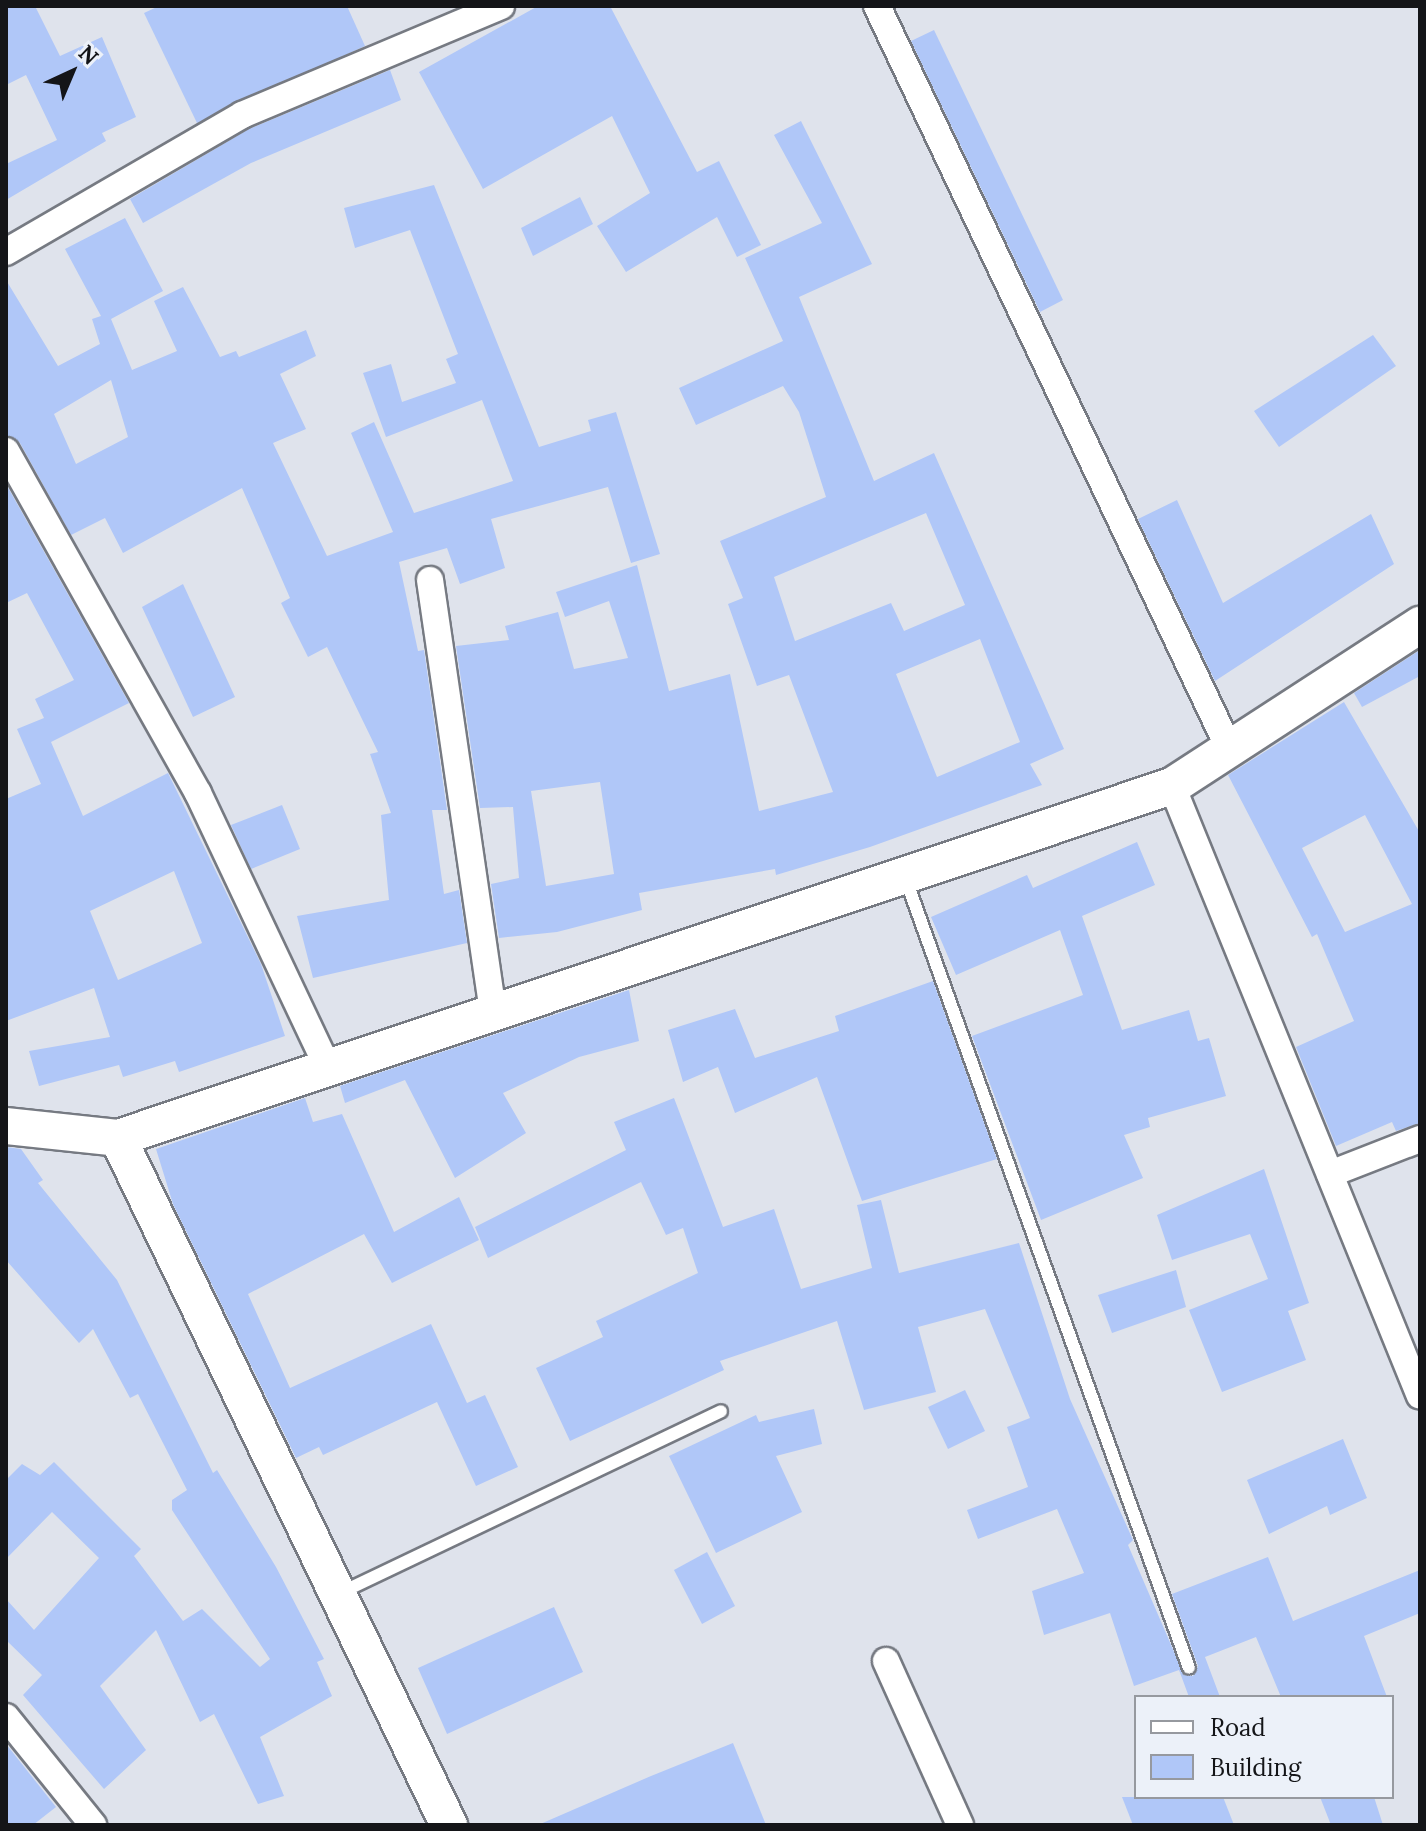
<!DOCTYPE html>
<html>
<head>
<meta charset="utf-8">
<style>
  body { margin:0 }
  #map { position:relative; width:1426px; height:1831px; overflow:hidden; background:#dfe3ec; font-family:Lora,serif }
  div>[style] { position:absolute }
  .building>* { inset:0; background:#b0c7f8 }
  .roads { filter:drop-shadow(2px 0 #767a82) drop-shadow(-2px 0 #767a82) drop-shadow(0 2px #767a82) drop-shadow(0 -2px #767a82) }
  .lane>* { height:12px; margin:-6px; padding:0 6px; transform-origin:6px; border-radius:6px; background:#fff }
  .street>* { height:26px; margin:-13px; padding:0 13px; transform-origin:13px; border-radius:13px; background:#fff }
  .secondary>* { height:36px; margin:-18px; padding:0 18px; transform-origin:18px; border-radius:18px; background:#fff }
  span { translate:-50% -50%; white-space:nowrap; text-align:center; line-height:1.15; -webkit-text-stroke:8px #ecf1f9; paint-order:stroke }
  .frame { position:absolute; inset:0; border:8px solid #141518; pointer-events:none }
  .legend { position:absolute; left:1134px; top:1695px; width:260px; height:104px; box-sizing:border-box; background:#ecf1f9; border:2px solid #96999f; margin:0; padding:10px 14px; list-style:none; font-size:24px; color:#141518 }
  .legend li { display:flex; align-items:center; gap:16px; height:40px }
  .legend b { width:40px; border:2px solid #96999f }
  .north { position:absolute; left:32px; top:32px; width:80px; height:80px; -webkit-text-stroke:6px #ecf1f9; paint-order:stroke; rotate:44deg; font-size:22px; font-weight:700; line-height:32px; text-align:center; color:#141518 }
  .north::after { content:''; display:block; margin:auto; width:28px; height:36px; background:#141518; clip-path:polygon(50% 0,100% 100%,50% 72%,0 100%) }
</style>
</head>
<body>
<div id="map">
  <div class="building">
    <i style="clip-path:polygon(6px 6px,35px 6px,60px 56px,102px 37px,136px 117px,102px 133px,106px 141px,6px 200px,6px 164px,57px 140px,26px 75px,6px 85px)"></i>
    <i style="clip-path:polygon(159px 6px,347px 6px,365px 46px,197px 123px,144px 13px)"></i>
    <i style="clip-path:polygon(538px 6px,610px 6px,697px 172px,719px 161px,761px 245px,737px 257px,717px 217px,626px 272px,597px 226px,650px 193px,612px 116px,483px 189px,419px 72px)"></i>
    <i style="clip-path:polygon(934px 30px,1063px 300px,1040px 312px,911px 41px)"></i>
    <i style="clip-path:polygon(390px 70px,401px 100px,251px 163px,143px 223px,130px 199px,249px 129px)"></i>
    <i style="clip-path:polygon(evenodd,801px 121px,872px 264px,799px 297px,874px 481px,934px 453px,1064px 749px,1030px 764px,1042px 785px,870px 847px,776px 875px,775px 869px,639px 893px,642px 910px,557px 932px,499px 938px,491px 884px,519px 878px,513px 807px,480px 808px,456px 646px,509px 640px,505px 626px,558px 612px,574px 669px,628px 658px,609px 601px,565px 617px,556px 592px,637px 565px,669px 691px,730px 674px,759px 811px,833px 792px,789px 675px,757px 686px,728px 604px,743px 598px,720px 541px,826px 497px,799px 412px,783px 386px,696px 425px,679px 388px,783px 341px,745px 258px,822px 223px,774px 135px,801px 121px,926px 513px,965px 605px,904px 631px,891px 603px,795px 641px,774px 577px,926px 513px,801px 121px,980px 639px,1020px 742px,937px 777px,896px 674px,980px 639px,801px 121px,600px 782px,614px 874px,546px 886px,531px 791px,600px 782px)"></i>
    <i style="clip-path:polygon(evenodd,434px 185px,539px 447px,591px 431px,588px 420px,616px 412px,660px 554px,631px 563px,608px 487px,491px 519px,505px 568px,460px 584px,447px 548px,399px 562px,418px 651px,424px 650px,447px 810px,432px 810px,444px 894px,459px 890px,467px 943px,313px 978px,297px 916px,389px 900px,381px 815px,391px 813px,370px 754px,378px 752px,327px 647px,308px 657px,281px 603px,290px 598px,242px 488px,123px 553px,105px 518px,71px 535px,20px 443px,6px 435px,6px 280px,58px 366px,100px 344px,92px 319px,101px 316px,65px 249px,125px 218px,163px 291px,111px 319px,132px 370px,177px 351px,154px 301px,183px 287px,220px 357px,236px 351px,239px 357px,306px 330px,316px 356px,280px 374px,306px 429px,273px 443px,327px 556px,393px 532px,351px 433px,374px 422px,414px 513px,513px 481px,482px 400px,386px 437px,363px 373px,391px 364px,402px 402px,456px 383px,446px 359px,458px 354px,410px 230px,355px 248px,344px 208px,434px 185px,111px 380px,128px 437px,76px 464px,54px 414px,111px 380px)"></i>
    <i style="clip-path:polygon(580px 197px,593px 224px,533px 256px,521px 228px)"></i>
    <i style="clip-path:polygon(1373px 335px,1396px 366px,1279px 447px,1254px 411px)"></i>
    <i style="clip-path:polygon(evenodd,6px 484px,129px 703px,51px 742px,83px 816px,168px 773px,261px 964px,285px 1036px,179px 1072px,175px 1061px,123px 1077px,119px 1065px,39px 1086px,29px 1051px,110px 1037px,94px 988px,6px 1021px,6px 799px,41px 784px,17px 729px,44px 718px,35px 699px,74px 680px,27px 593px,6px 603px,6px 484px,174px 871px,202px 943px,118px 980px,90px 911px,174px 871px)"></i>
    <i style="clip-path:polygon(1177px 500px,1223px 603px,1371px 514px,1394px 564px,1215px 681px,1138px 519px)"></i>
    <i style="clip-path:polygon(183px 584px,235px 697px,193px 717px,142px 607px)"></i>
    <i style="clip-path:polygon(1420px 650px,1420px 676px,1362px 707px,1354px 693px)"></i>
    <i style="clip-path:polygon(evenodd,1344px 702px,1420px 833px,1420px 1123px,1396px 1131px,1392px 1122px,1336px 1146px,1296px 1047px,1354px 1021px,1317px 934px,1312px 937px,1228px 775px,1344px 702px,1365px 815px,1412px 904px,1345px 932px,1302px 848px,1365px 815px)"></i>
    <i style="clip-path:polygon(282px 805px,300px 849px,251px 869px,231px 825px)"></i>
    <i style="clip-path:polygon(1137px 842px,1155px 885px,1082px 916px,1122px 1030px,1189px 1010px,1198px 1041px,1209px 1038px,1226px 1096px,1148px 1118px,1150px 1127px,1124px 1135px,1143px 1178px,1041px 1220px,972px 1036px,1083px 995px,1060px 930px,956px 975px,931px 917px,1027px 875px,1033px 888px)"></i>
    <i style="clip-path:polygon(933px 981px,997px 1159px,862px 1201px,817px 1077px,735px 1113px,718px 1067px,683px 1082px,668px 1030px,735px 1009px,755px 1058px,839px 1031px,835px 1016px)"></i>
    <i style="clip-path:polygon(629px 990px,639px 1041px,579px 1057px,503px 1093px,526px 1133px,455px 1178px,405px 1080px,345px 1103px,340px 1086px)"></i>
    <i style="clip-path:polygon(305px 1098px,313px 1122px,342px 1114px,394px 1232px,459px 1197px,479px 1240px,392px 1283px,364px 1234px,248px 1294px,290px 1388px,431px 1324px,467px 1403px,485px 1395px,518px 1467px,476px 1486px,437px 1402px,323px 1455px,319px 1447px,296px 1458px,173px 1204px,156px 1149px)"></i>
    <i style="clip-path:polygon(674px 1098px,723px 1227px,774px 1209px,801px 1289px,872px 1268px,857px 1205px,881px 1200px,899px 1273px,1019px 1243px,1070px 1399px,1133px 1540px,1128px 1545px,1184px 1675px,1193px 1676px,1198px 1666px,1172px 1594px,1268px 1557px,1293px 1621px,1420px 1570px,1420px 1613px,1364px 1636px,1387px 1697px,1281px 1697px,1256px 1637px,1205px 1657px,1220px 1697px,1189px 1697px,1179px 1670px,1134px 1686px,1110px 1613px,1044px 1635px,1032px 1591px,1084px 1573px,1057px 1509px,978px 1539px,967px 1510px,1028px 1487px,1007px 1427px,1030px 1418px,985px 1309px,918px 1327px,936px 1392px,864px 1410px,837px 1321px,720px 1361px,724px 1370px,570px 1441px,536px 1368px,603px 1337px,596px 1321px,698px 1273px,683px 1228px,666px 1235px,641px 1182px,488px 1258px,475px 1227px,626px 1150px,614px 1122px)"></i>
    <i style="clip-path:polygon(6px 1147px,21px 1149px,43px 1180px,38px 1183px,117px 1280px,213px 1473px,217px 1470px,276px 1567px,324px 1659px,317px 1662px,332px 1696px,260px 1737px,284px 1796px,258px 1804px,214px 1714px,200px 1722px,156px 1630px,100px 1686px,146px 1750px,104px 1789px,23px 1695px,42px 1675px,6px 1640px,6px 1599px,34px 1630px,99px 1558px,52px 1512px,6px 1559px,6px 1480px,22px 1464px,40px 1475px,54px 1462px,141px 1549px,134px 1556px,183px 1621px,202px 1609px,260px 1667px,270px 1659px,172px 1510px,172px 1500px,187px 1490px,138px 1394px,130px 1398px,93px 1329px,79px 1343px,6px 1260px)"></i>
    <i style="clip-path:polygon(1264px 1169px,1309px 1303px,1288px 1311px,1306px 1360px,1222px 1392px,1189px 1310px,1268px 1279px,1250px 1234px,1172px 1260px,1157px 1215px)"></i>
    <i style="clip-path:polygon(1176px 1270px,1186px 1307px,1112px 1333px,1098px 1295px)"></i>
    <i style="clip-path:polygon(965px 1390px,985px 1431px,948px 1449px,928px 1407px)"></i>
    <i style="clip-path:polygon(814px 1409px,822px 1444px,776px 1456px,802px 1512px,716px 1553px,669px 1456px,756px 1415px,759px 1422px)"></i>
    <i style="clip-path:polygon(1343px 1439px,1367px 1498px,1330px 1515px,1327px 1506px,1269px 1534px,1247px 1480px)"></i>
    <i style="clip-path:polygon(707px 1552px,735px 1606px,702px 1624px,674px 1570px)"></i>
    <i style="clip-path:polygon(554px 1607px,583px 1672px,447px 1734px,418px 1668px)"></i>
    <i style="clip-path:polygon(733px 1743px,766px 1825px,538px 1825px,651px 1776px)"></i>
    <i style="clip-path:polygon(6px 1744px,56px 1807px,33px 1825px,6px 1825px)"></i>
    <i style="clip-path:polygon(1122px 1797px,1223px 1797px,1234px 1825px,1133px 1825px)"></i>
    <i style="clip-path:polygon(1320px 1797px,1374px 1797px,1383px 1825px,1331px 1825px)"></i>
  </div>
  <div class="roads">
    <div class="lane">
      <i style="left:905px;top:877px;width:840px;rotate:70.25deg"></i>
      <i style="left:340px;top:1593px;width:422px;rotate:-25.5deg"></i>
    </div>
    <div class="street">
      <i style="left:877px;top:6px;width:823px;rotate:64.62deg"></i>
      <i style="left:6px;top:252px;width:273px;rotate:-30.1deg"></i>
      <i style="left:242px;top:115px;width:281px;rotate:-22.8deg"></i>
      <i style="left:6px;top:451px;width:392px;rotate:60.7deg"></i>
      <i style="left:198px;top:793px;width:302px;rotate:64.7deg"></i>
      <i style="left:430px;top:580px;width:435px;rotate:81.7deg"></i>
      <i style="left:1172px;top:786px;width:658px;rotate:67.88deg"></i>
      <i style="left:1330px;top:1174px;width:97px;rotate:-21.3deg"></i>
      <i style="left:886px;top:1661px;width:180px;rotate:65.7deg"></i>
      <i style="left:6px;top:1717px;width:139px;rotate:51.1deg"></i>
    </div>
    <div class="secondary">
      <i style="left:6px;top:1126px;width:113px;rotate:6.1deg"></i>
      <i style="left:118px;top:1138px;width:1111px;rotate:-18.47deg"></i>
      <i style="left:1172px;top:786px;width:296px;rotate:-33deg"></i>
      <i style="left:118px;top:1138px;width:763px;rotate:64.28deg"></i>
    </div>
  </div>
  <div class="frame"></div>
  <ul class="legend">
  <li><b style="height:10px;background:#fff"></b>Road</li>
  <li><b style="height:22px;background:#b0c7f8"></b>Building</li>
  </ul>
  <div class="north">N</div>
</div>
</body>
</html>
